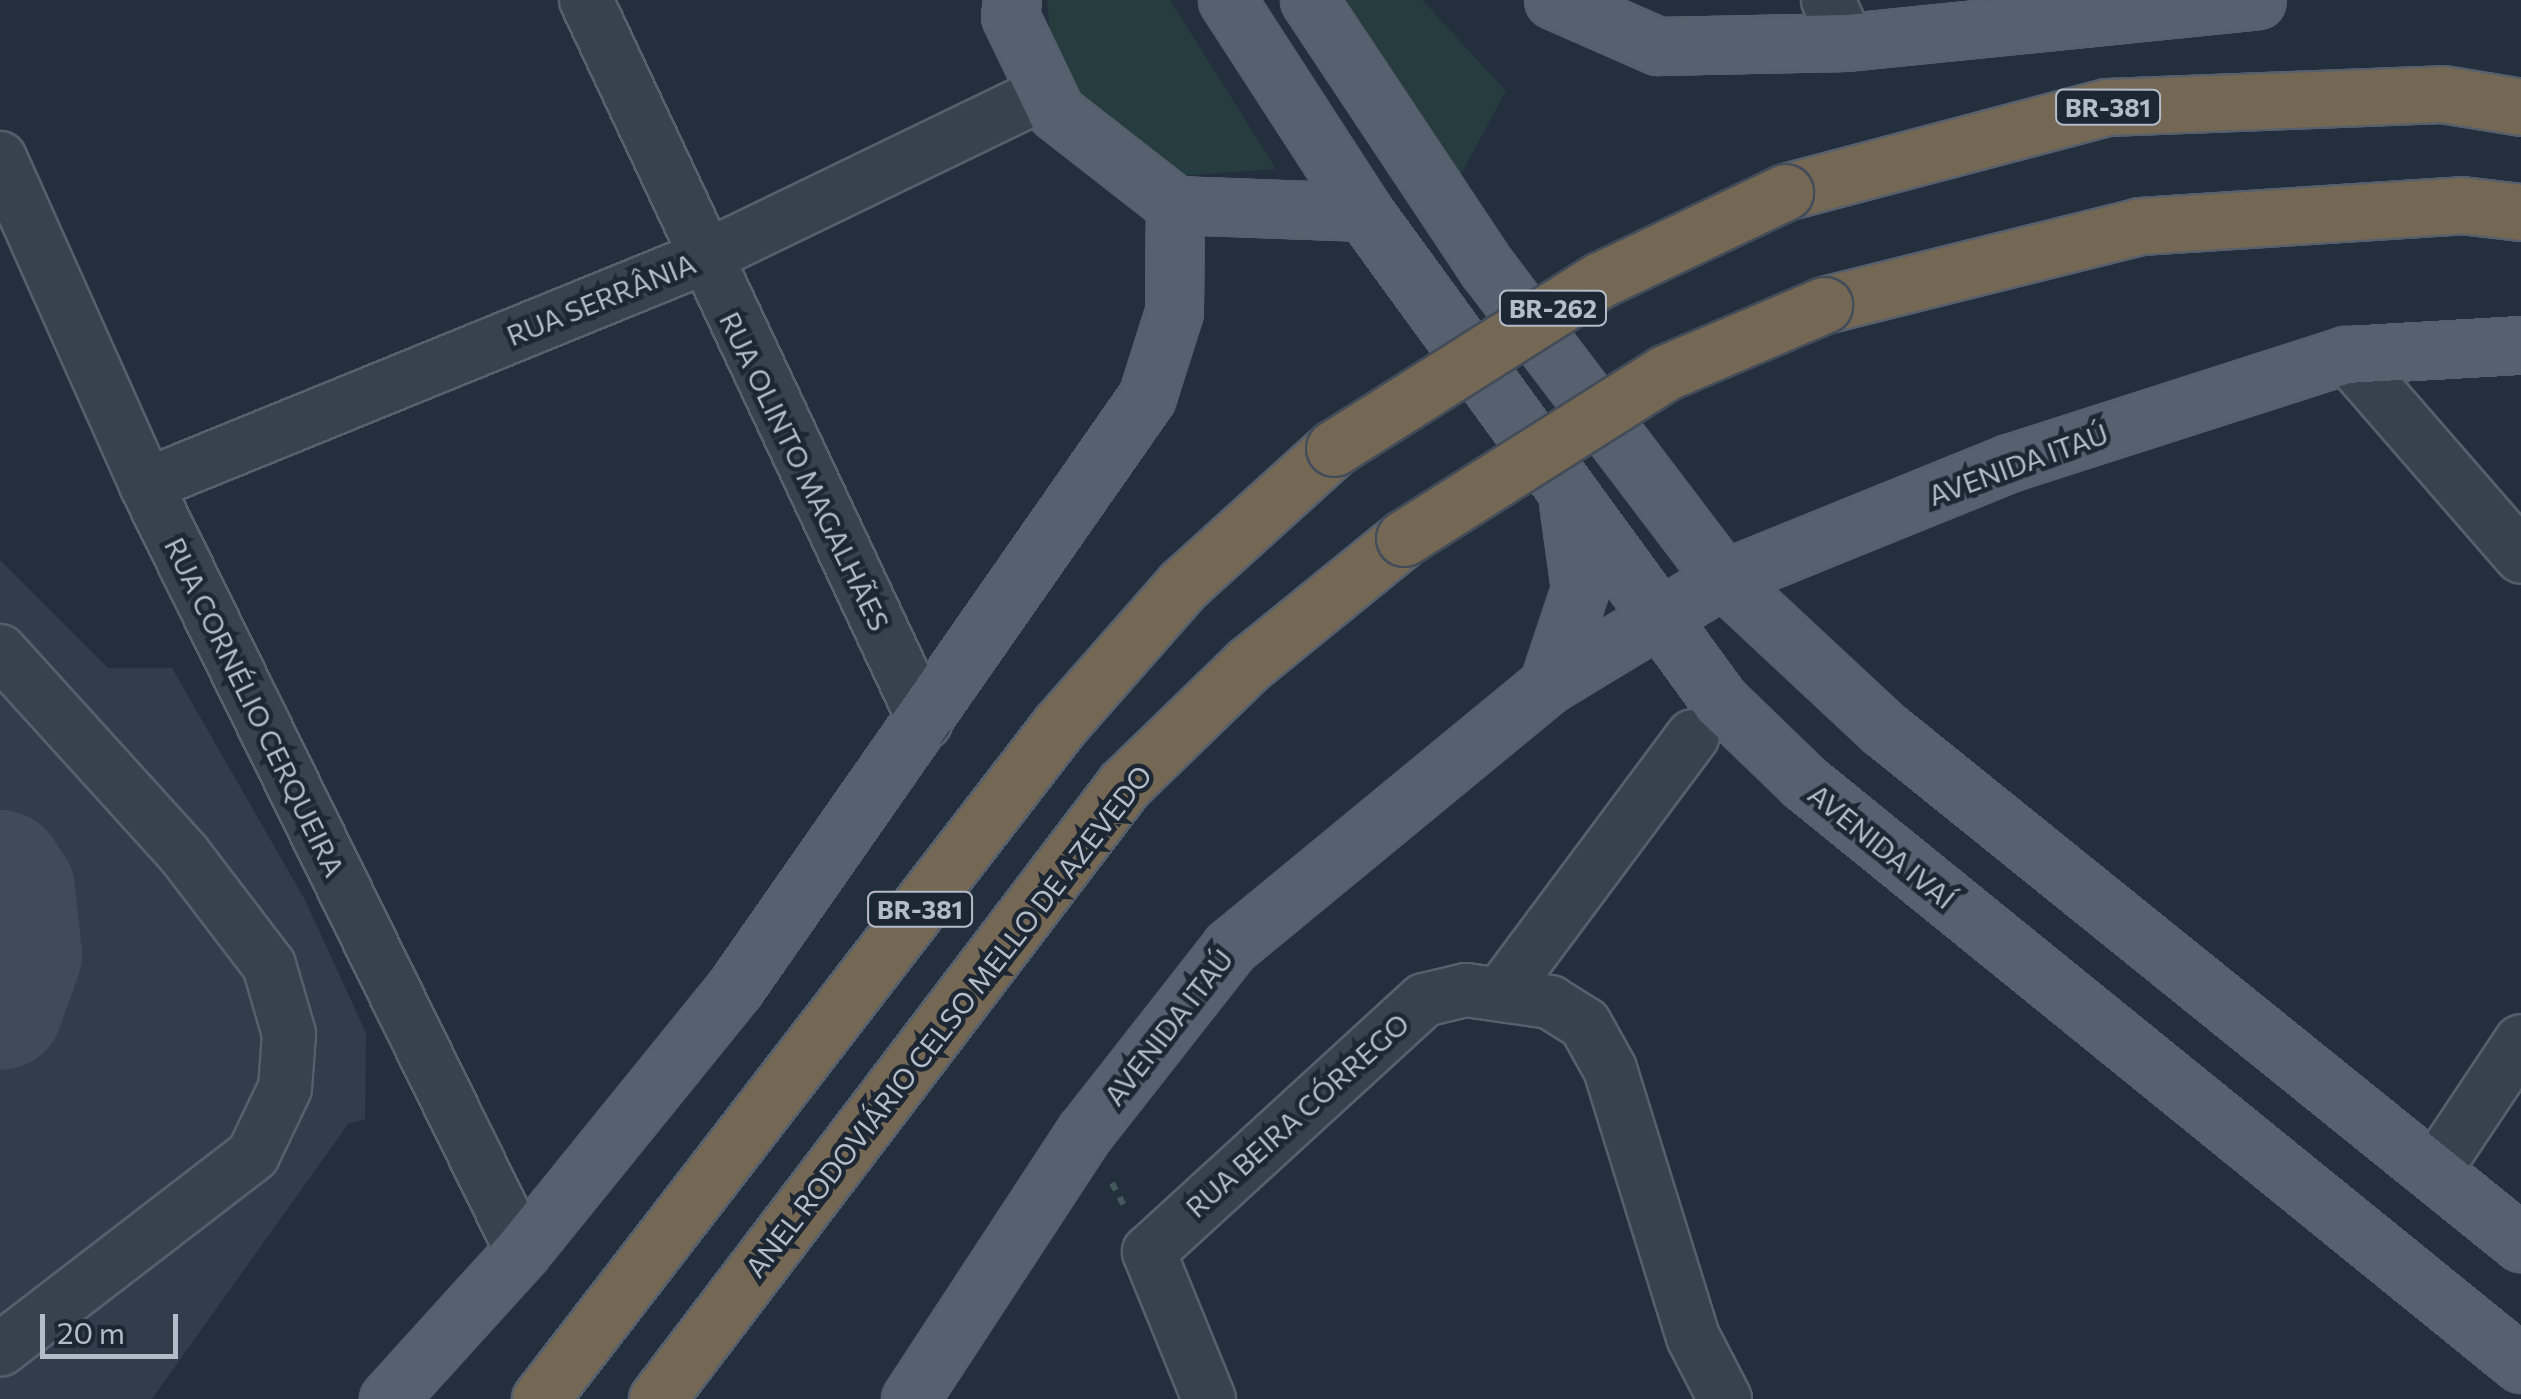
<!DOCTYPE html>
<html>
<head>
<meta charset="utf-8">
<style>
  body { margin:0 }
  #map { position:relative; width:2521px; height:1399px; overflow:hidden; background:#242f3e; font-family:Commissioner,sans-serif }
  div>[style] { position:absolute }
  .airport>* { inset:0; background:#323c4b }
  .green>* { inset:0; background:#263c3f }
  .taxiway>* { height:125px; margin:-62.5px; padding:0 62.5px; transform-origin:62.5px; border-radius:62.5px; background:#3f4a5a }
  .path>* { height:6px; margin-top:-3px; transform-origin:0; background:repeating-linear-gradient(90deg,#44595c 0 8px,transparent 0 16px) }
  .roads { filter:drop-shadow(2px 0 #565f6c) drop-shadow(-2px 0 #565f6c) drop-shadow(0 2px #565f6c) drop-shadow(0 -2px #565f6c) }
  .minor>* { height:52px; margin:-26px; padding:0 26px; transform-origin:26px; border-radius:26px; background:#38414e }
  .major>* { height:55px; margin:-27.5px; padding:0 27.5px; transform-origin:27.5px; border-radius:27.5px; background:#56606e }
  .highway>* { height:55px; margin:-27.5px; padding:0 27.5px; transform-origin:27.5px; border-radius:27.5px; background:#746855 }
  .bridges { filter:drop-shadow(2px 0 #434c59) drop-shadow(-2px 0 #434c59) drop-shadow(0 2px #434c59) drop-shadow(0 -2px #434c59) }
  .highway-bridge>* { height:55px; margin:-27.5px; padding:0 27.5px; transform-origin:27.5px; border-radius:27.5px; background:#746855 }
  span { translate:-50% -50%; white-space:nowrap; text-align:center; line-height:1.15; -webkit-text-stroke:9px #1d2633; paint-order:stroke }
  .shield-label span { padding:2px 8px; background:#1d2633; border:2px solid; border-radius:8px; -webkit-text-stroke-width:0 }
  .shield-label { font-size:25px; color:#b4bcc9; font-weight:700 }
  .street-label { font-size:28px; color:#b4bcc9 }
  .scale { position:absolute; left:40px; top:1314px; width:138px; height:45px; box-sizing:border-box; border:5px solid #b4bcc9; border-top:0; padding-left:12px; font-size:30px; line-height:35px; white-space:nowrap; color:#b4bcc9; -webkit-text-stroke:8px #1d2633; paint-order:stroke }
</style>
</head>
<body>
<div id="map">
  <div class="airport">
    <i style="clip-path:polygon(0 560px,108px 668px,172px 668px,305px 900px,366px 1033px,365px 1120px,349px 1123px,152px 1399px,0 1399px)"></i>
  </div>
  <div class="green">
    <i style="clip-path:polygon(1047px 0,1170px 0,1276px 169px,1178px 176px,1054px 85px)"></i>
    <i style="clip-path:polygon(1339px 0,1422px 0,1506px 91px,1455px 185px)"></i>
  </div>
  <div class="taxiway">
    <i style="left:0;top:872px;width:22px;rotate:56deg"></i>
    <i style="left:12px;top:890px;width:64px;rotate:83.8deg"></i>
    <i style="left:19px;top:954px;width:56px;rotate:109.7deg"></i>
  </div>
  <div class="path">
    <i style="left:1112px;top:1183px;width:27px;rotate:62deg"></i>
  </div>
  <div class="roads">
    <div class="minor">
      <i style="left:586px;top:0;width:798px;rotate:64.85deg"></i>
      <i style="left:1828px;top:0;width:46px;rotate:65.7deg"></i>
      <i style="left:0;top:158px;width:358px;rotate:65.9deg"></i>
      <i style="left:146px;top:485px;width:853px;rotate:63.86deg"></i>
      <i style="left:2346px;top:355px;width:267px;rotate:49deg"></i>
      <i style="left:146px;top:485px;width:601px;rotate:-22.17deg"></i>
      <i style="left:703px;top:258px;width:382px;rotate:-25.8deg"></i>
      <i style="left:0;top:651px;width:274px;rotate:47.8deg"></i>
      <i style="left:184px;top:854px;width:140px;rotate:52.6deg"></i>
      <i style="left:269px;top:965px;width:72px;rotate:73.8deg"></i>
      <i style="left:289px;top:1034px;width:54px;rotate:94.2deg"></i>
      <i style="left:285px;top:1088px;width:74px;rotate:115.5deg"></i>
      <i style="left:253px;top:1155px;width:319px;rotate:142.4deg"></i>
      <i style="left:1502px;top:992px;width:319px;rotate:-53.3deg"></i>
      <i style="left:2437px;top:1167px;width:151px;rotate:-56.3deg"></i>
      <i style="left:1209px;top:1399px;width:159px;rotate:-112.2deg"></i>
      <i style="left:1149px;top:1252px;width:373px;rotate:-42.5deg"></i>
      <i style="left:1424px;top:1000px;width:43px;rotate:-13.4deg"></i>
      <i style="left:1466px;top:990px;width:85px;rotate:8.1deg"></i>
      <i style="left:1550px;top:1002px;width:41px;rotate:32.2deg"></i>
      <i style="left:1585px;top:1024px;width:51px;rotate:60.9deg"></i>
      <i style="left:1610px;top:1069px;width:281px;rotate:72.8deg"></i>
      <i style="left:1693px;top:1337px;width:70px;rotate:62.7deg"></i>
    </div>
    <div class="major">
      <i style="left:1012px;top:0;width:16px;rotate:97deg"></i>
      <i style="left:1010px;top:16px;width:106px;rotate:64.4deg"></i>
      <i style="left:1056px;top:112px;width:151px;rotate:38deg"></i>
      <i style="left:1227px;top:0;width:252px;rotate:57.1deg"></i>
      <i style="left:1364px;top:212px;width:605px;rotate:53.94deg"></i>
      <i style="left:1720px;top:701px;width:118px;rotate:44deg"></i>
      <i style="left:1805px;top:783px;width:922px;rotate:39.06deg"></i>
      <i style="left:1309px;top:0;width:323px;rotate:56.4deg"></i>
      <i style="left:1488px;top:269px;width:389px;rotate:52.8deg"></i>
      <i style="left:1723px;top:579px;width:220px;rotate:43deg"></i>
      <i style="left:1884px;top:729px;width:819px;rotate:38.9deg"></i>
      <i style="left:1553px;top:0;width:115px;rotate:23.7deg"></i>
      <i style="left:1658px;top:46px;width:189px;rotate:-1.2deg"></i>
      <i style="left:1847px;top:42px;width:412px;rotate:-5.8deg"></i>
      <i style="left:1175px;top:205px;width:189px;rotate:2.1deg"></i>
      <i style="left:1548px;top:685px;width:101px;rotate:-71.6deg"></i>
      <i style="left:1580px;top:589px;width:88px;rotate:-97.9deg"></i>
      <i style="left:388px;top:1399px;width:200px;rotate:-47.8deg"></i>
      <i style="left:522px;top:1251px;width:338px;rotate:-51deg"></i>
      <i style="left:735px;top:988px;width:720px;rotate:-55.12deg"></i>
      <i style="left:1147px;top:397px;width:89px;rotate:-72.4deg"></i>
      <i style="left:1174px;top:312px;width:107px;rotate:-89.5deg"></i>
      <i style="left:910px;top:1399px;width:319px;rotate:-56.8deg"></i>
      <i style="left:1085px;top:1132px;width:235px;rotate:-51.9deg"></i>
      <i style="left:1230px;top:947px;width:412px;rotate:-39.5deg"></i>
      <i style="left:1548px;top:685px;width:205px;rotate:-31.2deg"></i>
      <i style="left:1723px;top:579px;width:309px;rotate:-22.1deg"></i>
      <i style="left:2009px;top:463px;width:354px;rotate:-17.8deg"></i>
      <i style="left:2346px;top:355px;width:175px;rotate:-3.3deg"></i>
    </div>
    <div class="highway">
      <i style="left:1785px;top:192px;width:333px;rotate:-14.8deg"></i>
      <i style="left:2107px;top:107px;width:335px;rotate:-2.2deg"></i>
      <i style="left:2442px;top:94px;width:80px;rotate:9.3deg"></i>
      <i style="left:1824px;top:305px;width:326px;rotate:-14deg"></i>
      <i style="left:2140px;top:226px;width:322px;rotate:-3.7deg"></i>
      <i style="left:2461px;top:205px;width:60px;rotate:6.7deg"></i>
      <i style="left:540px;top:1399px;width:850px;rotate:-52.36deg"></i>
      <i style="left:1059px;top:726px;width:188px;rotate:-48.7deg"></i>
      <i style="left:1183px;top:585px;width:204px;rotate:-42.2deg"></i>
      <i style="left:657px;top:1399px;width:771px;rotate:-52.74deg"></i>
      <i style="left:1124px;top:785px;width:174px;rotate:-44.1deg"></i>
      <i style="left:1249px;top:664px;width:200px;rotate:-39.1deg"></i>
    </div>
  </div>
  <div class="bridges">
    <div class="highway-bridge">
      <i style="left:1334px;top:448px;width:315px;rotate:-32.3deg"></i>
      <i style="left:1600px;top:280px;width:205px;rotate:-25.4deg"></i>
      <i style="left:1404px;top:538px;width:311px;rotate:-32.3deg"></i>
      <i style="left:1667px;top:372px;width:171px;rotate:-23.1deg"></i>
    </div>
  </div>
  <div class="shield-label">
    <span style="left:2108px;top:107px">BR-381</span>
    <span style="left:1553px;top:308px">BR-262</span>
    <span style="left:920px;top:909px">BR-381</span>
  </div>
  <div class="street-label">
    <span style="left:601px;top:299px;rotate:-22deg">RUA SERRÂNIA</span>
    <span style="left:2018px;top:464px;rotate:-20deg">AVENIDA ITAÚ</span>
    <span style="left:805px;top:471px;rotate:64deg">RUA OLINTO MAGALHÃES</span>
    <span style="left:255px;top:707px;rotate:64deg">RUA CORNÉLIO CERQUEIRA</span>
    <span style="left:1882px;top:846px;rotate:39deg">AVENIDA IVAÍ</span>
    <span style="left:948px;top:1021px;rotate:-52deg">ANEL RODOVIÁRIO CELSO MELLO DE AZEVEDO</span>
    <span style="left:1168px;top:1027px;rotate:-52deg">AVENIDA ITAÚ</span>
    <span style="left:1297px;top:1115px;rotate:-42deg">RUA BEIRA CÓRREGO</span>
  </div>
  <div class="scale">20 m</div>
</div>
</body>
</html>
